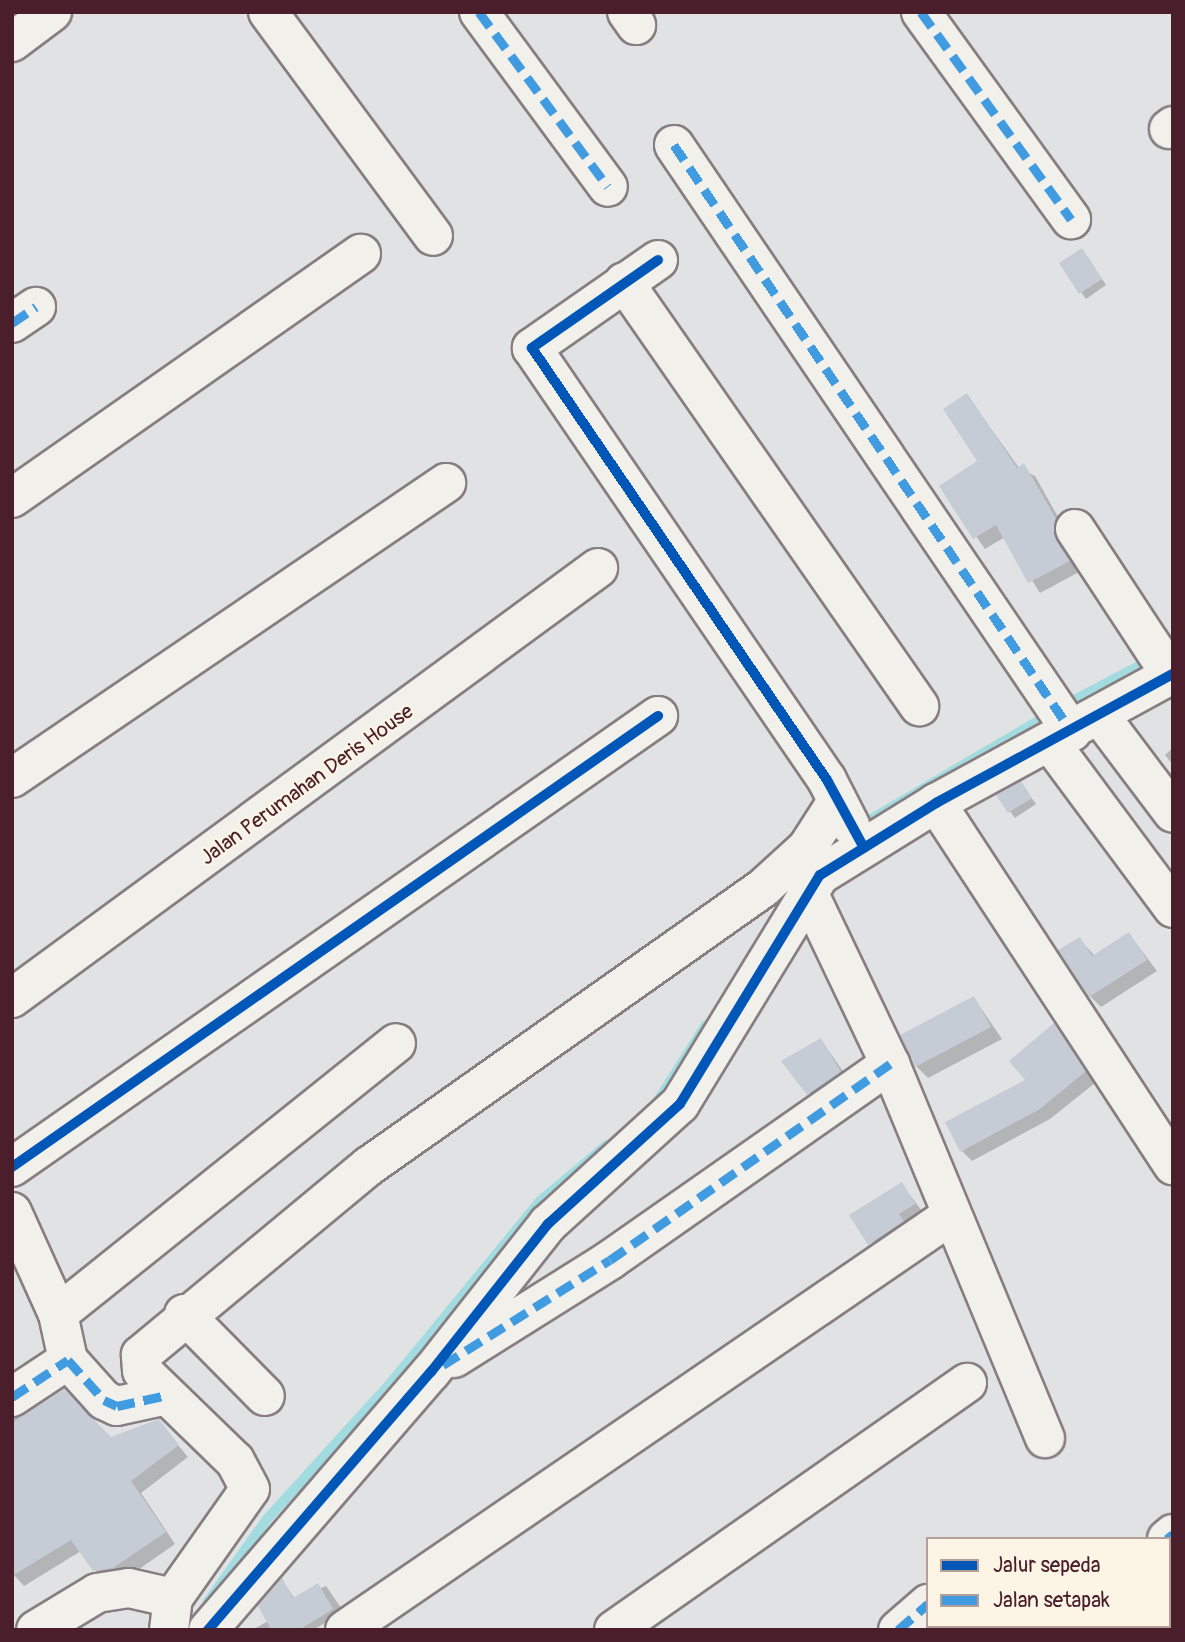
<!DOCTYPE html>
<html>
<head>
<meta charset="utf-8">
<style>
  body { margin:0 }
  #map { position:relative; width:1185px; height:1642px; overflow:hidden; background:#e0e2e3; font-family:Pangolin,sans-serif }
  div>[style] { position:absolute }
  .shadow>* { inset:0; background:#0003 }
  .stream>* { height:10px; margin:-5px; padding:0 5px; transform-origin:5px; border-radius:5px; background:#a2dce0 }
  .building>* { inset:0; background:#c6ccd5 }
  .roads { filter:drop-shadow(2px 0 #867e81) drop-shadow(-2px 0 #867e81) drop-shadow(0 2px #867e81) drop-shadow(0 -2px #867e81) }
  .minor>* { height:38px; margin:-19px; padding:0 19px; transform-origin:19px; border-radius:19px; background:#f2f0eb }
  .quiet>* { height:9px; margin-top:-4.5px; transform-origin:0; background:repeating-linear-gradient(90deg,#409be1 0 18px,transparent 0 27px) }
  .cycleway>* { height:10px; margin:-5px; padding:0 5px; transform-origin:5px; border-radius:5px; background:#0057b8 }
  span { translate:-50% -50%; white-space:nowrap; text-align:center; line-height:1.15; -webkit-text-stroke:5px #fcf5e5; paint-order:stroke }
  .street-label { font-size:21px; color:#4a1f2b }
  .frame { position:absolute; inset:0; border:14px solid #4a1f2b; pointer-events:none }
  .legend { position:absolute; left:926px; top:1537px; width:245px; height:91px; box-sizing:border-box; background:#fcf5e5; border:2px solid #b59f9b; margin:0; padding:9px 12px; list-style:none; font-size:21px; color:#4a1f2b }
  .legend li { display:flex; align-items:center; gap:14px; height:35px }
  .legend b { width:35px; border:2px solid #b59f9b }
</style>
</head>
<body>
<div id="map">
  <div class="shadow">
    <i style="clip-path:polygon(1087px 256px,1106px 285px,1086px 299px,1061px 263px)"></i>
    <i style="clip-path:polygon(967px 395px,1019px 468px,1035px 476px,1066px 531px,1066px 553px,1079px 572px,1040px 593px,1005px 537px,985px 549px,941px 486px,980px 462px)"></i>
    <i style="clip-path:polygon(1173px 748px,1173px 765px,1165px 755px)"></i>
    <i style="clip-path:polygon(1021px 784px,1036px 804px,1015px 818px,999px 796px)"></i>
    <i style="clip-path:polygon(1129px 934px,1157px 971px,1101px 1007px,1090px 996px,1079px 939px,1095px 956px)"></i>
    <i style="clip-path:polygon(974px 998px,1002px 1039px,928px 1078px,916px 1066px)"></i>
    <i style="clip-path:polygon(1054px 1026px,1095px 1083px,1050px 1119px,972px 1161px,962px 1151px,1027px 1081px)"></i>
    <i style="clip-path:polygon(821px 1040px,852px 1084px,820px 1106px,784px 1061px)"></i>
    <i style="clip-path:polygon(901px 1184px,926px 1216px,882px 1256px,852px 1216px)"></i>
    <i style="clip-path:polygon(24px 1417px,111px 1439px,158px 1421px,188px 1457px,141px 1493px,175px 1544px,125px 1579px,106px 1582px,81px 1551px,24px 1586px,12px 1573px,12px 1418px)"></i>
    <i style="clip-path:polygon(282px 1580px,295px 1599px,326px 1586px,344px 1612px,313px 1630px,252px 1630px,268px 1621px)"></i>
  </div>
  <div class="stream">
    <i style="left:1063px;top:706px;width:101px;rotate:-27.8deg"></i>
    <i style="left:858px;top:827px;width:223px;rotate:-30.5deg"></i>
    <i style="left:656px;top:1104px;width:93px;rotate:-57.7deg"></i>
    <i style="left:208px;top:1602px;width:102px;rotate:-54.6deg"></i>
    <i style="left:267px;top:1519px;width:181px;rotate:-47.7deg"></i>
    <i style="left:389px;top:1385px;width:238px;rotate:-50.6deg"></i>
    <i style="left:540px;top:1201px;width:87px;rotate:-39.9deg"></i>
  </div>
  <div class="building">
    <i style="clip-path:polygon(1082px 248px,1102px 279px,1079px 294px,1059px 263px)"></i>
    <i style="clip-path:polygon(967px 393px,1017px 468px,1024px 463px,1056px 519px,1056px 540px,1070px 561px,1028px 583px,996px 525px,973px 539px,939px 486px,977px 461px,943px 409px)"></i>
    <i style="clip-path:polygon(1021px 781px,1032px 798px,1008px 813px,996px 795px)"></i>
    <i style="clip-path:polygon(1129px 932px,1147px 960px,1089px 997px,1058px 950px,1080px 937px,1092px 956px)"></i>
    <i style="clip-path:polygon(974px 996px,991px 1027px,915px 1067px,900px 1035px)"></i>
    <i style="clip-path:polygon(1054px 1023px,1086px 1071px,1040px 1109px,960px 1152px,945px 1122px,1025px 1080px,1009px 1061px)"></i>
    <i style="clip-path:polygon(821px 1038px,841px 1072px,807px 1095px,781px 1061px)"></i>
    <i style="clip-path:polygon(902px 1182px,915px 1204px,899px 1214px,904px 1221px,868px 1245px,849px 1215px)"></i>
    <i style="clip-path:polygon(64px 1389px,111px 1437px,159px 1419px,179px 1445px,131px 1481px,166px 1532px,113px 1568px,93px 1571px,71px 1540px,12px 1576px,12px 1423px)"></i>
    <i style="clip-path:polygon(282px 1578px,293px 1598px,318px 1583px,333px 1609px,299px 1630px,271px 1630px,258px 1606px)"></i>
  </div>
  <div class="roads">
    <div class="minor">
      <i style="left:268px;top:12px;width:278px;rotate:53.6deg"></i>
      <i style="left:479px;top:12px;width:217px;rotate:53.6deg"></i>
      <i style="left:627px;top:12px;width:16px;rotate:55deg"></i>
      <i style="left:921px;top:12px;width:256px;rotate:54.1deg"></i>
      <i style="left:12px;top:42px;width:50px;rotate:-36.9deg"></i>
      <i style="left:1169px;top:129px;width:5px;rotate:-37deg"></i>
      <i style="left:674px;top:145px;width:709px;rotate:55.86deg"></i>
      <i style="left:658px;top:260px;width:154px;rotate:145.1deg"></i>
      <i style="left:532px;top:348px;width:523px;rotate:55.67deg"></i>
      <i style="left:827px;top:780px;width:51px;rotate:62.9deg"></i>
      <i style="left:624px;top:282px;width:517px;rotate:55.17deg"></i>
      <i style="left:12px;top:323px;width:29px;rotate:-34deg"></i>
      <i style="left:12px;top:498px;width:426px;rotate:-35deg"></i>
      <i style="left:1075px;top:529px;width:175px;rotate:56.7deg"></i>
      <i style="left:1100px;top:716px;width:121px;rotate:53deg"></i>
      <i style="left:1052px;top:745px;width:203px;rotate:53.4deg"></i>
      <i style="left:12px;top:778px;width:525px;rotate:-34.2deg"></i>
      <i style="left:936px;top:803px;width:433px;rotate:56.8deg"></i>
      <i style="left:808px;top:892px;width:191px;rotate:64.5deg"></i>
      <i style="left:890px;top:1064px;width:405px;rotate:67.5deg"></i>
      <i style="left:12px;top:998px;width:727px;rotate:-36.27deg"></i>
      <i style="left:12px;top:1167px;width:788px;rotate:-34.92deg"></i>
      <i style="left:12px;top:1212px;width:112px;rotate:65.7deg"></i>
      <i style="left:58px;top:1314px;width:47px;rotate:77.7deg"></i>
      <i style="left:68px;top:1360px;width:54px;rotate:48deg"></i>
      <i style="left:104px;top:1400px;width:14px;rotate:25deg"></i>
      <i style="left:117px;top:1406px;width:47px;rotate:-12.3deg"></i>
      <i style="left:58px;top:1314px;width:433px;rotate:-38.7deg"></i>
      <i style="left:184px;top:1314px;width:115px;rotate:45.4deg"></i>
      <i style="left:454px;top:1358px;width:184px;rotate:-32.1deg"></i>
      <i style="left:610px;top:1260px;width:342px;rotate:-35deg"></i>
      <i style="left:12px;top:1397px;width:67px;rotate:-33.5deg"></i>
      <i style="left:1167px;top:1539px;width:8px;rotate:-40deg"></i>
      <i style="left:36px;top:1630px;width:71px;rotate:-31.2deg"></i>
      <i style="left:97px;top:1593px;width:32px;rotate:-9deg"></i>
      <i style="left:129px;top:1588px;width:45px;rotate:12.8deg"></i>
      <i style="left:169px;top:1630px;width:32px;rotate:-83deg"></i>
      <i style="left:173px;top:1598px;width:133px;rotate:-54.8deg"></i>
      <i style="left:250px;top:1489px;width:32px;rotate:-118deg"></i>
      <i style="left:235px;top:1461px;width:129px;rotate:-135.9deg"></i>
      <i style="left:142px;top:1371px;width:16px;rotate:-94deg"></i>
      <i style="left:141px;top:1355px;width:296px;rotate:-39.7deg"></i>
      <i style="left:369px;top:1166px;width:482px;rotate:-35.2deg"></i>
      <i style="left:763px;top:888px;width:59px;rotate:-42.3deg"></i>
      <i style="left:807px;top:848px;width:54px;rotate:-57.2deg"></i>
      <i style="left:208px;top:1630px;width:341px;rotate:-49.2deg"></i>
      <i style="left:431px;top:1372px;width:189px;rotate:-51.7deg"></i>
      <i style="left:548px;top:1224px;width:178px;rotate:-42.3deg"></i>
      <i style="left:680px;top:1104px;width:268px;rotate:-58.6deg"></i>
      <i style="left:820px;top:875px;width:137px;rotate:-31.8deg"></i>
      <i style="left:936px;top:803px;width:270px;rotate:-28.6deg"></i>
      <i style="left:345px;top:1630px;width:733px;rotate:-34.38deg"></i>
      <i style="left:614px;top:1630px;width:431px;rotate:-35deg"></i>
      <i style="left:898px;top:1630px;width:40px;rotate:-41deg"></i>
      <i style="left:1056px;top:1630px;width:6px;rotate:-45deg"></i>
    </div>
  </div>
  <div class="quiet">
    <i style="left:479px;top:12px;width:217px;rotate:53.6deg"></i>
    <i style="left:921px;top:12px;width:256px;rotate:54.1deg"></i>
    <i style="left:674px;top:145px;width:709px;rotate:55.86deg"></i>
    <i style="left:12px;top:323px;width:29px;rotate:-34deg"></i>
    <i style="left:443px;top:1365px;width:197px;rotate:-32.2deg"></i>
    <i style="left:610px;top:1260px;width:342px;rotate:-35deg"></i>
    <i style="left:12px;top:1397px;width:67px;rotate:-33.5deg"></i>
    <i style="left:68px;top:1360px;width:54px;rotate:48deg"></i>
    <i style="left:104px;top:1400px;width:14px;rotate:25deg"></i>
    <i style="left:117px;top:1406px;width:47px;rotate:-12.3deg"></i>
    <i style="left:1167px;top:1539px;width:8px;rotate:-40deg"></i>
    <i style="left:898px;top:1630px;width:40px;rotate:-41deg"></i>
    <i style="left:1056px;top:1630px;width:6px;rotate:-45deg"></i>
  </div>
  <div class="cycleway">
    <i style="left:658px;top:260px;width:154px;rotate:145.1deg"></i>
    <i style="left:532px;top:348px;width:523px;rotate:55.67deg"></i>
    <i style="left:827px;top:780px;width:77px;rotate:61.4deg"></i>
    <i style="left:12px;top:1167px;width:788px;rotate:-34.92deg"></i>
    <i style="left:208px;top:1630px;width:341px;rotate:-49.2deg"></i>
    <i style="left:431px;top:1372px;width:189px;rotate:-51.7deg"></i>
    <i style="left:548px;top:1224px;width:178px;rotate:-42.3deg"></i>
    <i style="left:680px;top:1104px;width:268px;rotate:-58.6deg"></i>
    <i style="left:820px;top:875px;width:137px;rotate:-31.8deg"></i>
    <i style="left:936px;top:803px;width:270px;rotate:-28.6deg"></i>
  </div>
  <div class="street-label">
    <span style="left:307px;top:785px;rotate:-36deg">Jalan Perumahan Deris House</span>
  </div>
  <div class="frame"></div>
  <ul class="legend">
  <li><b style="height:9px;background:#0057b8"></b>Jalur sepeda</li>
  <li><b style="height:9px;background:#409be1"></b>Jalan setapak</li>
  </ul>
</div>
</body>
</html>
